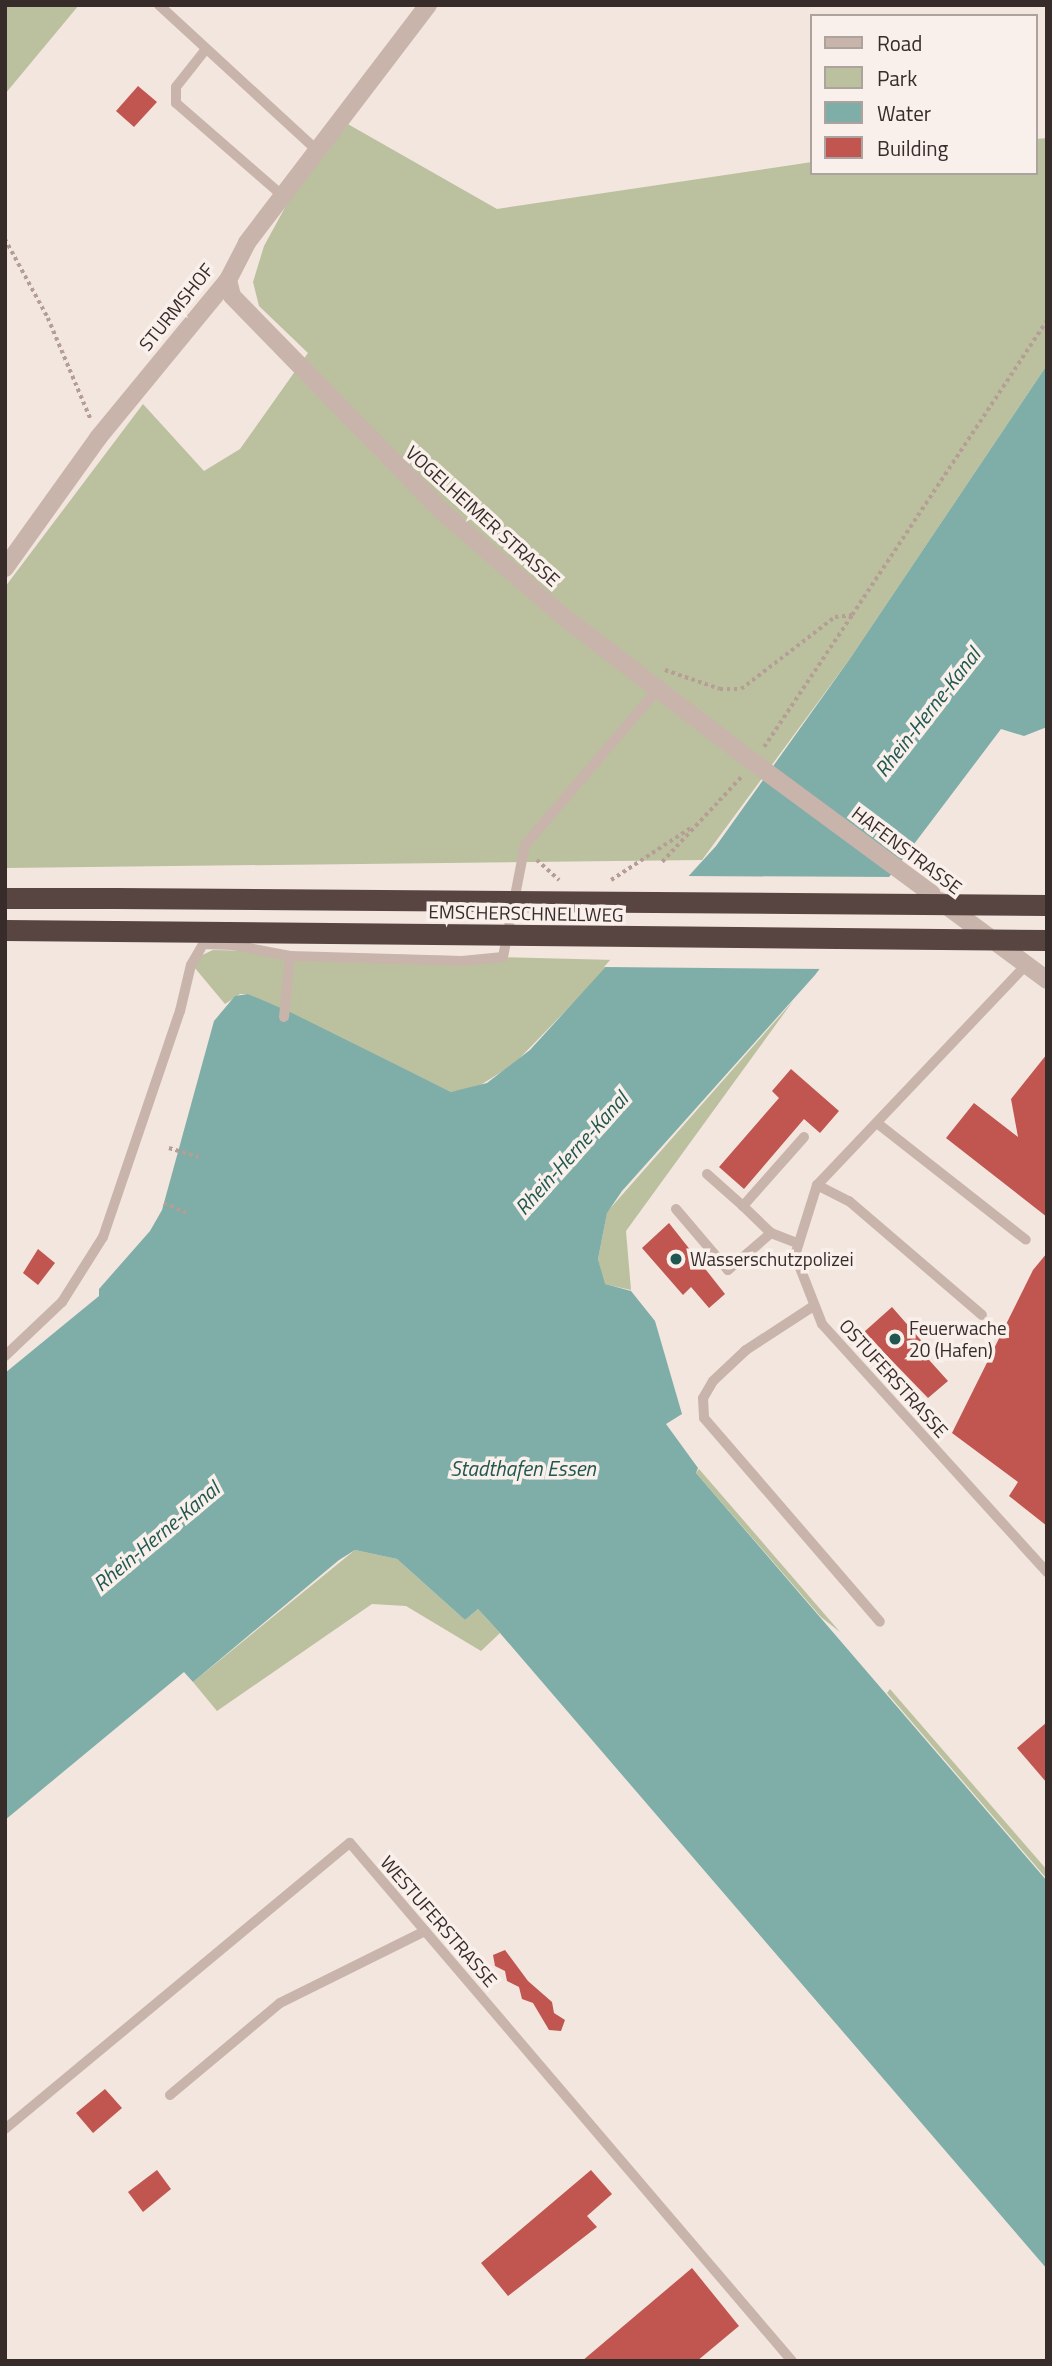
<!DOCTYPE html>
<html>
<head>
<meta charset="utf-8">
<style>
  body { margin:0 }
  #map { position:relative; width:1052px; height:2366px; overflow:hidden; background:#f2e6df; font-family:"Titillium Web",sans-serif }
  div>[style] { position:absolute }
  .green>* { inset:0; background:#bbc09f }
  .water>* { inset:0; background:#7fada7 }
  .pier>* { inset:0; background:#f2e6df }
  .building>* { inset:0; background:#c0564f }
  .path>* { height:3.5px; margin-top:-1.75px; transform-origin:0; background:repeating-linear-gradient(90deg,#b59e95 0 3.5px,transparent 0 7px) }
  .service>* { height:10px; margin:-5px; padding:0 5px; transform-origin:5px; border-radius:5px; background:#c9b4ab }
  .minor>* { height:18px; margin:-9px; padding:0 9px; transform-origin:9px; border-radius:9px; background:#c9b4ab }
  .tertiary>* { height:18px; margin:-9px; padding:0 9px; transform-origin:9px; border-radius:9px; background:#c9b4ab }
  .motorway>* { height:21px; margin:-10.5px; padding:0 10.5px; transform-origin:10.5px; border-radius:10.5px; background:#584542 }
  .tertiary-bridge>* { height:18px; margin:-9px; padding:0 9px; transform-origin:9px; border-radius:9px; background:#c9b4ab }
  .motorway-bridge>* { height:21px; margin:-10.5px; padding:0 10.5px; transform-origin:10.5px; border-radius:10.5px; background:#584542 }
  .dots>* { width:19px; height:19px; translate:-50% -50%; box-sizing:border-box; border:4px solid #f9f0eb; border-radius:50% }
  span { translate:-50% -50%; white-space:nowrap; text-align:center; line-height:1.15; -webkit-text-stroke:7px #f9f0eb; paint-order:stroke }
  .street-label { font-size:19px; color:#382c2a }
  .poi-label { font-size:19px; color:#382c2a }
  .left { translate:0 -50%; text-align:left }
  .water-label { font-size:21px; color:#215751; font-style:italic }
  .frame { position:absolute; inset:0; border:7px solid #382c2a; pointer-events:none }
  .legend { position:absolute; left:810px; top:14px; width:228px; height:161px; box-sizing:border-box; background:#f9f0eb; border:2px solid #aca29e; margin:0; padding:9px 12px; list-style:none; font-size:21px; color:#382c2a }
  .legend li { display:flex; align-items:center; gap:14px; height:35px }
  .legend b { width:35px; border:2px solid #aca29e }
</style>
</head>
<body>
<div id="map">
  <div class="green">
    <i style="clip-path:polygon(5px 5px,79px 5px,5px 94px)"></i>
    <i style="clip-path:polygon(346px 123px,497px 209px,812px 162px,812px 173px,1036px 173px,1036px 139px,1047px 138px,1047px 365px,849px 660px,702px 860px,5px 868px,5px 587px,143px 404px,204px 471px,240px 449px,308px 353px,259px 306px,253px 282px,264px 246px,288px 202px)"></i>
    <i style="clip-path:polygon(213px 950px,615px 960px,514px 1064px,474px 1089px,451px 1092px,248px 994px,240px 994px,225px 1004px,189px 961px)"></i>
    <i style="clip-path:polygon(793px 1001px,626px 1231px,631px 1290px,604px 1284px,598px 1259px,607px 1212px)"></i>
    <i style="clip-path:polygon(699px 1469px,758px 1537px,840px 1632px,821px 1617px,696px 1473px)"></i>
    <i style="clip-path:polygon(355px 1550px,397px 1559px,465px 1620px,478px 1609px,500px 1633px,481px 1651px,406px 1606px,372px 1604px,217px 1711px,193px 1682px)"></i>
    <i style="clip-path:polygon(890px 1689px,1047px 1870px,1047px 1879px,887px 1693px)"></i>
  </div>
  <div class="water">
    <i style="clip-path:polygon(1047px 365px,1047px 727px,1024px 736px,1001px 729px,815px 975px,622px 1191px,607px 1213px,598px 1259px,605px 1284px,631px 1291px,655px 1321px,682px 1414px,666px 1424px,698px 1468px,696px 1473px,1047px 1881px,1047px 2269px,500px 1633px,478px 1609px,465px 1620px,397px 1559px,355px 1550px,339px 1560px,193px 1682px,184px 1672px,5px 1820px,5px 1373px,99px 1296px,99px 1289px,150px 1231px,162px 1210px,214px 1021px,235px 996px,248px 994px,290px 1012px,451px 1092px,487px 1083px,530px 1050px,716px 846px,849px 660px)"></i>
  </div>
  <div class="pier">
    <i style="clip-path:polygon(684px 876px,896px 877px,825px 969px,604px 967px)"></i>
  </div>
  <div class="building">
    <i style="clip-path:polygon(138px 86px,157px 102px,134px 127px,116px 111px)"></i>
    <i style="clip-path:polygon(1047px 1054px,1047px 1217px,946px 1138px,974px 1103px,1018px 1137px,1011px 1099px)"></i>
    <i style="clip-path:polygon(791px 1069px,839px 1111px,820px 1133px,804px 1119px,744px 1189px,719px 1167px,779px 1098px,772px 1091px)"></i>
    <i style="clip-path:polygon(669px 1223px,725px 1294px,709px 1308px,691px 1287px,683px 1295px,642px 1248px)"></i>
    <i style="clip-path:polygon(38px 1249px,55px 1263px,38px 1285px,23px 1273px)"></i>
    <i style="clip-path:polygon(1047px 1253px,1047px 1526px,1009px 1496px,1018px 1482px,952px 1433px,1033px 1270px)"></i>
    <i style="clip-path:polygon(892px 1307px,926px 1346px,921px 1351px,948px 1381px,928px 1398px,864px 1332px)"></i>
    <i style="clip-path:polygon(1047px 1722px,1047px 1783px,1017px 1748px)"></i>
    <i style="clip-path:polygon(505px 1950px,528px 1981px,552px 2002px,554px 2013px,565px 2020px,561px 2031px,549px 2030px,533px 2003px,522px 1999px,519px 1987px,507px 1981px,505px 1971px,495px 1966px,493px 1955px)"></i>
    <i style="clip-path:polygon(105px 2089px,122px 2108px,93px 2133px,76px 2113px)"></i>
    <i style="clip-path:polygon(157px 2170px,171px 2189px,143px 2212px,128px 2192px)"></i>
    <i style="clip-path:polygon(591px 2170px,612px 2194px,587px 2216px,597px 2227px,508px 2296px,481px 2263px)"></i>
    <i style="clip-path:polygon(692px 2268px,739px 2326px,697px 2361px,582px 2361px)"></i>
  </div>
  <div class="path">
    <i style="left:5px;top:239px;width:90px;rotate:61.4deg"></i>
    <i style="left:48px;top:318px;width:111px;rotate:67.1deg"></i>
    <i style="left:665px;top:670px;width:58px;rotate:19.1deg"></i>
    <i style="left:720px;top:689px;width:21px"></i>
    <i style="left:741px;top:689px;width:118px;rotate:-37.5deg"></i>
    <i style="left:835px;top:617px;width:17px;rotate:-7deg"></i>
    <i style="left:852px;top:615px;width:354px;rotate:-56.5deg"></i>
    <i style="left:764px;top:747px;width:159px;rotate:-56.3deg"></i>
    <i style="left:537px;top:860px;width:30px;rotate:42deg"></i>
    <i style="left:662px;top:862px;width:119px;rotate:-47deg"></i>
    <i style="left:611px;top:880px;width:97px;rotate:-33.2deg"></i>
    <i style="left:169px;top:1148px;width:31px;rotate:17deg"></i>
    <i style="left:164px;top:1203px;width:24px;rotate:24deg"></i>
  </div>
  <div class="service">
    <i style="left:159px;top:5px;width:216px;rotate:42.6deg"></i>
    <i style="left:206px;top:49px;width:48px;rotate:128.3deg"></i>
    <i style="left:176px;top:87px;width:16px;rotate:90deg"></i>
    <i style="left:176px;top:103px;width:142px;rotate:41deg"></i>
    <i style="left:1026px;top:965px;width:303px;rotate:133.5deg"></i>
    <i style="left:817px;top:1185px;width:73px;rotate:107.4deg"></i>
    <i style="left:795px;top:1255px;width:74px;rotate:68.6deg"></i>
    <i style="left:822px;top:1324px;width:335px;rotate:47.8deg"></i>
    <i style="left:284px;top:1017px;width:61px;rotate:-84.4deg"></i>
    <i style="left:877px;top:1123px;width:189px;rotate:38.1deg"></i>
    <i style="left:707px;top:1174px;width:48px;rotate:41.6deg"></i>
    <i style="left:743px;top:1206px;width:92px;rotate:-48.5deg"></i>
    <i style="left:817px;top:1185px;width:36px;rotate:27deg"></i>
    <i style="left:849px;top:1201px;width:175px;rotate:40.6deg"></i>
    <i style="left:743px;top:1206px;width:39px;rotate:44deg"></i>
    <i style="left:771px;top:1233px;width:26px;rotate:21deg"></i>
    <i style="left:676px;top:1209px;width:80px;rotate:49.6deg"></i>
    <i style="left:728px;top:1270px;width:57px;rotate:-40.7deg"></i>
    <i style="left:812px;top:1307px;width:79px;rotate:146.9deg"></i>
    <i style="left:746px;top:1350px;width:45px;rotate:136.8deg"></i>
    <i style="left:713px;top:1381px;width:20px;rotate:120deg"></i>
    <i style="left:703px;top:1398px;width:20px;rotate:87deg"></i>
    <i style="left:704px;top:1418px;width:269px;rotate:49.2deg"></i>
    <i style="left:5px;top:1356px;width:79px;rotate:-43.5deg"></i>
    <i style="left:62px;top:1302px;width:77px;rotate:-57.8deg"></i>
    <i style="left:103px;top:1237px;width:239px;rotate:-71.2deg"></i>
    <i style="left:180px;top:1011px;width:47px;rotate:-76.6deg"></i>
    <i style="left:191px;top:965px;width:24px;rotate:-60deg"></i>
    <i style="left:203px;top:944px;width:30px;rotate:2deg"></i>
    <i style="left:233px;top:945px;width:58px;rotate:10.9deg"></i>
    <i style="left:290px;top:956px;width:172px;rotate:1.7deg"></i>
    <i style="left:462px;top:961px;width:41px;rotate:-5.6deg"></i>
    <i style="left:503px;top:957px;width:114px;rotate:-78.9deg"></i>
    <i style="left:525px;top:845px;width:205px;rotate:-49.6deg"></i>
    <i style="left:170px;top:2095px;width:143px;rotate:-39.9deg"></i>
    <i style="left:280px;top:2003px;width:162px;rotate:-26.4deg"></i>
    <i style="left:5px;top:2129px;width:448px;rotate:-39.7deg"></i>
    <i style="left:350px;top:1843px;width:681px;rotate:49.53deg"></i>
  </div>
  <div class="minor">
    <i style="left:5px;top:568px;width:160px;rotate:-54.4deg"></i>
    <i style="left:98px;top:438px;width:205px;rotate:-50.6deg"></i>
  </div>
  <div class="tertiary">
    <i style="left:428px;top:5px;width:299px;rotate:127.3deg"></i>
    <i style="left:247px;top:243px;width:42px;rotate:117.2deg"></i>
    <i style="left:228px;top:280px;width:16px;rotate:76deg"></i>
    <i style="left:232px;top:296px;width:305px;rotate:45.7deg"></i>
    <i style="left:445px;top:514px;width:157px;rotate:40.9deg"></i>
    <i style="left:564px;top:617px;width:223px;rotate:37.5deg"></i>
    <i style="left:940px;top:901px;width:133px;rotate:36.4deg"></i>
  </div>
  <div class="motorway">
    <i style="left:5px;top:898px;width:110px"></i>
    <i style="left:5px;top:930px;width:110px;rotate:0.5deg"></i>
  </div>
  <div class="tertiary-bridge">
    <i style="left:741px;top:753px;width:237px;rotate:36.4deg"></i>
  </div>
  <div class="motorway-bridge">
    <i style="left:115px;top:898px;width:932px;rotate:0.43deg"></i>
    <i style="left:115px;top:931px;width:932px;rotate:0.55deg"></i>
  </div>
  <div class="dots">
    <i style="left:676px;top:1259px;background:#215751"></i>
    <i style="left:895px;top:1339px;background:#215751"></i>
  </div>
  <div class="street-label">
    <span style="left:176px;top:307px;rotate:-51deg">STURMSHOF</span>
    <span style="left:483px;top:516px;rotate:42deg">VOGELHEIMER STRASSE</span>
    <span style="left:907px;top:850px;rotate:37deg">HAFENSTRASSE</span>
    <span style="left:526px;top:913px;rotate:1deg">EMSCHERSCHNELLWEG</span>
    <span style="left:894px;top:1378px;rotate:48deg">OSTUFERSTRASSE</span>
    <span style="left:439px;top:1921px;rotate:49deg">WESTUFERSTRASSE</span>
  </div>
  <div class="poi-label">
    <span class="left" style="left:690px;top:1259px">Wasserschutzpolizei</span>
    <span class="left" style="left:909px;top:1339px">Feuerwache<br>20 (Hafen)</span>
  </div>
  <div class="water-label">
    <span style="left:927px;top:712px;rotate:-52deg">Rhein-Herne-Kanal</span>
    <span style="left:571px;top:1153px;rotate:-48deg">Rhein-Herne-Kanal</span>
    <span style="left:523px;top:1468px">Stadthafen Essen</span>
    <span style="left:156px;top:1536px;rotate:-40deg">Rhein-Herne-Kanal</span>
  </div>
  <div class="frame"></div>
  <ul class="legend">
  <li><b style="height:9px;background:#c9b4ab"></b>Road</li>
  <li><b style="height:19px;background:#bbc09f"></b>Park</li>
  <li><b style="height:19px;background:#7fada7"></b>Water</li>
  <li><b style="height:19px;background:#c0564f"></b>Building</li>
  </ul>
</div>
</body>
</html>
